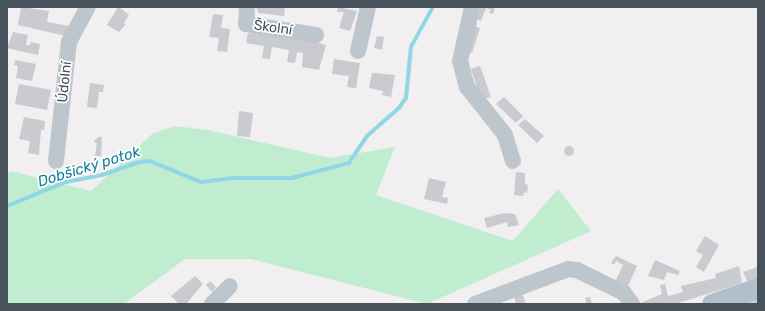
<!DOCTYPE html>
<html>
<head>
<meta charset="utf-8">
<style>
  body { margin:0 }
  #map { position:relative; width:765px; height:311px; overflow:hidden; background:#f1efef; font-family:Rubik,sans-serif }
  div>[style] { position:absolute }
  .green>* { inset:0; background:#c0edd0 }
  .stream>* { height:3.5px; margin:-1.75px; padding:0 1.75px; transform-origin:1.75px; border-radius:1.75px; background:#8fd6e7 }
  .building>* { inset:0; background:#c9cbd1 }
  .round { border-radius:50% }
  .minor>* { height:16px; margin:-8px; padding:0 8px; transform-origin:8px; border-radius:8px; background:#bec6cd }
  .major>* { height:21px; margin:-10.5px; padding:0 10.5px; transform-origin:10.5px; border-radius:10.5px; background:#b0bfcc }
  span { translate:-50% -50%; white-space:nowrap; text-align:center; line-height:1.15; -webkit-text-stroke:3.5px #fff; paint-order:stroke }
  .street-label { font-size:14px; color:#48525b }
  .water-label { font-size:15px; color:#14809b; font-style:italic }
  .frame { position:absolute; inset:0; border:8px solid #48525b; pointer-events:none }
</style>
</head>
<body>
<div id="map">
  <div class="green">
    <i style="clip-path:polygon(174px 126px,208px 130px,330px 158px,395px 147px,376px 195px,513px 241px,558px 189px,591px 231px,427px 304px,251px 259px,185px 259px,124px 304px,7px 304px,7px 173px,11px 171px,91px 191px,152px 134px)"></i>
  </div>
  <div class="stream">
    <i style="left:7px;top:206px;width:64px;rotate:-22.1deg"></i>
    <i style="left:66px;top:182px;width:37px;rotate:-11deg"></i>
    <i style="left:102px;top:175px;width:39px;rotate:-19deg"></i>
    <i style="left:139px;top:162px;width:11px;rotate:-5deg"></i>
    <i style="left:150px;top:161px;width:55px;rotate:22.4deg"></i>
    <i style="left:201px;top:182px;width:34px;rotate:-7deg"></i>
    <i style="left:235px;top:178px;width:57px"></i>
    <i style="left:292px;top:178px;width:59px;rotate:-14.7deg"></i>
    <i style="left:349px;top:163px;width:32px;rotate:-56deg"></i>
    <i style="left:367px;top:136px;width:43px;rotate:-41.2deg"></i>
    <i style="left:399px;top:108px;width:12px;rotate:-55deg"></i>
    <i style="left:406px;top:98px;width:51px;rotate:-84.4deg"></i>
    <i style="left:411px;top:47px;width:46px;rotate:-61.2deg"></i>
  </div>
  <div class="building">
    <i style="clip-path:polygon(21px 7px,49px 11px,47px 22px,69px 26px,66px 36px,18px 25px)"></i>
    <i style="clip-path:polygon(114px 7px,119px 7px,129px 15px,124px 23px,126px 24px,119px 32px,107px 25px,117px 9px)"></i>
    <i style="clip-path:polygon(256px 7px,285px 7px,284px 16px,259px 13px)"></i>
    <i style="clip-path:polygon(338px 7px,357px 11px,350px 31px,339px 28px,344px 12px,337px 12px)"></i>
    <i style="clip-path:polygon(477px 7px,495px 7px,493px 14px,489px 13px,491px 10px,486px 8px,481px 21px,473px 18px)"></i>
    <i style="clip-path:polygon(213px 14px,223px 15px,221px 28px,230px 29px,227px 52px,217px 51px,219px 38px,209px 37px)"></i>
    <i style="clip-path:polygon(471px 25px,480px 28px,472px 53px,463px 51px)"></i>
    <i style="clip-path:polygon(253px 31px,299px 38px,326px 45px,319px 70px,302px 67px,303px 53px,297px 52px,295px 63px,287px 62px,289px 50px,272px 47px,270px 59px,262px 58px,264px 46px,246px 43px,248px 33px,253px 34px)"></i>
    <i style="clip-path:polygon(13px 32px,28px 35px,26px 45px,30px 45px,30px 42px,40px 44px,38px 55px,7px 48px)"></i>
    <i style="clip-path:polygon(377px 36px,384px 37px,382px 50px,374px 48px)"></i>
    <i style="clip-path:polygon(334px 59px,360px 63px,356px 88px,347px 87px,349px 76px,332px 74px)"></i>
    <i style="clip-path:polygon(15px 60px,36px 64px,32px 81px,16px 78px,18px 66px,14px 65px)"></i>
    <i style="clip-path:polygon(480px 66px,491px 97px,481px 100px,471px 69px)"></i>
    <i style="clip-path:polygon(372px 73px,395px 75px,391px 97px,382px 95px,383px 91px,369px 88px)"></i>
    <i style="clip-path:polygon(90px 83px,104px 85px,103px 92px,99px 92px,97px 108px,87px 107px)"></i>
    <i style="clip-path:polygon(19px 84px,51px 90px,47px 110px,15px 104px)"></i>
    <i style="clip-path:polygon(504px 97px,523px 116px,516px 123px,496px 104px)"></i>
    <i style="clip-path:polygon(239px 111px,253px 113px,250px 137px,237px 136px)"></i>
    <i style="clip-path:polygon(24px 117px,45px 121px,44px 130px,41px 130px,39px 155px,28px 153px,30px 141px,19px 139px)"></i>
    <i style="clip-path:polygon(525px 119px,544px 136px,537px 143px,518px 125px)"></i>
    <i style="clip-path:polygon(98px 137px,102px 137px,101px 156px,95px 156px,97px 143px,93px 142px)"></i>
    <i class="round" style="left:564px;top:146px;width:10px;height:10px"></i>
    <i style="clip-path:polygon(516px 172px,525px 173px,525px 184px,528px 185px,527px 193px,524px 192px,523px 196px,514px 195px)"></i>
    <i style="clip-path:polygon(429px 178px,446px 182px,442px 197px,448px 198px,447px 204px,424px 199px)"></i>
    <i style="clip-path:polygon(505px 213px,515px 214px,519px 225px,508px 227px,507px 222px,487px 228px,484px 218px)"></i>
    <i style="clip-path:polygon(705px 236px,719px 245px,704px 272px,696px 267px,703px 255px,696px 251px)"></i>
    <i style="clip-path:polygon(616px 256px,637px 266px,628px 286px,615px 282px,623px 265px,616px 261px,614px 265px,611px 263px)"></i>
    <i style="clip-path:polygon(655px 260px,680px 271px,678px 275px,667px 272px,664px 280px,648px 276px)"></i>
    <i style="clip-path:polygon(739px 266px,742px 283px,675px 304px,638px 304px,662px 294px,660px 285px,665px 284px,668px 296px,683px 292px,681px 286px,716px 278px,715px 274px)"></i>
    <i style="clip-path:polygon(758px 267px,758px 278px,747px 281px,743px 272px)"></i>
    <i style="clip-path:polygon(195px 276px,203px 284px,186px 304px,179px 304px,171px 296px)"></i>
    <i style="clip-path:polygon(210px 281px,216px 287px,212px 292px,206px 285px)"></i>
    <i style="clip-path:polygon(522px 293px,526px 304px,516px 304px,514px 296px)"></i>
    <i style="clip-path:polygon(590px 297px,592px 304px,587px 304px,585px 298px)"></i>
    <i style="clip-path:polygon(758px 300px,758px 304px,747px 304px)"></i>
  </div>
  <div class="minor">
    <i style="left:247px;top:7px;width:17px;rotate:93deg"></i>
    <i style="left:246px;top:24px;width:71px;rotate:8.9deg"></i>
    <i style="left:472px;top:7px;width:55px;rotate:102.5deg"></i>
    <i style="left:460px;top:61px;width:27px;rotate:75deg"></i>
    <i style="left:467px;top:87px;width:61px;rotate:51.6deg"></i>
    <i style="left:505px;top:135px;width:27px;rotate:73deg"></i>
    <i style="left:358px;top:51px;width:45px;rotate:-77.2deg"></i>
    <i style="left:56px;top:161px;width:120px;rotate:-83.8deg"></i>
    <i style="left:69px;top:42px;width:40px;rotate:-62deg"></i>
    <i style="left:212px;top:304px;width:25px;rotate:-45deg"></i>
    <i style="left:475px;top:304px;width:99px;rotate:-20.6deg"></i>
    <i style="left:568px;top:269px;width:9px;rotate:6deg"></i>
    <i style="left:577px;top:270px;width:52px;rotate:26.1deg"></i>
    <i style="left:624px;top:293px;width:14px;rotate:54deg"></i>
  </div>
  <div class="major">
    <i style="left:712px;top:304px;width:49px;rotate:-19.2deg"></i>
  </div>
  <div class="street-label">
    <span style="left:273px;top:28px;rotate:8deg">Školní</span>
    <span style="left:65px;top:82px;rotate:-84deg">Údolní</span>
  </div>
  <div class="water-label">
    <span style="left:89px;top:167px;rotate:-17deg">Dobšický potok</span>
  </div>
  <div class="frame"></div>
</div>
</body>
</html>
